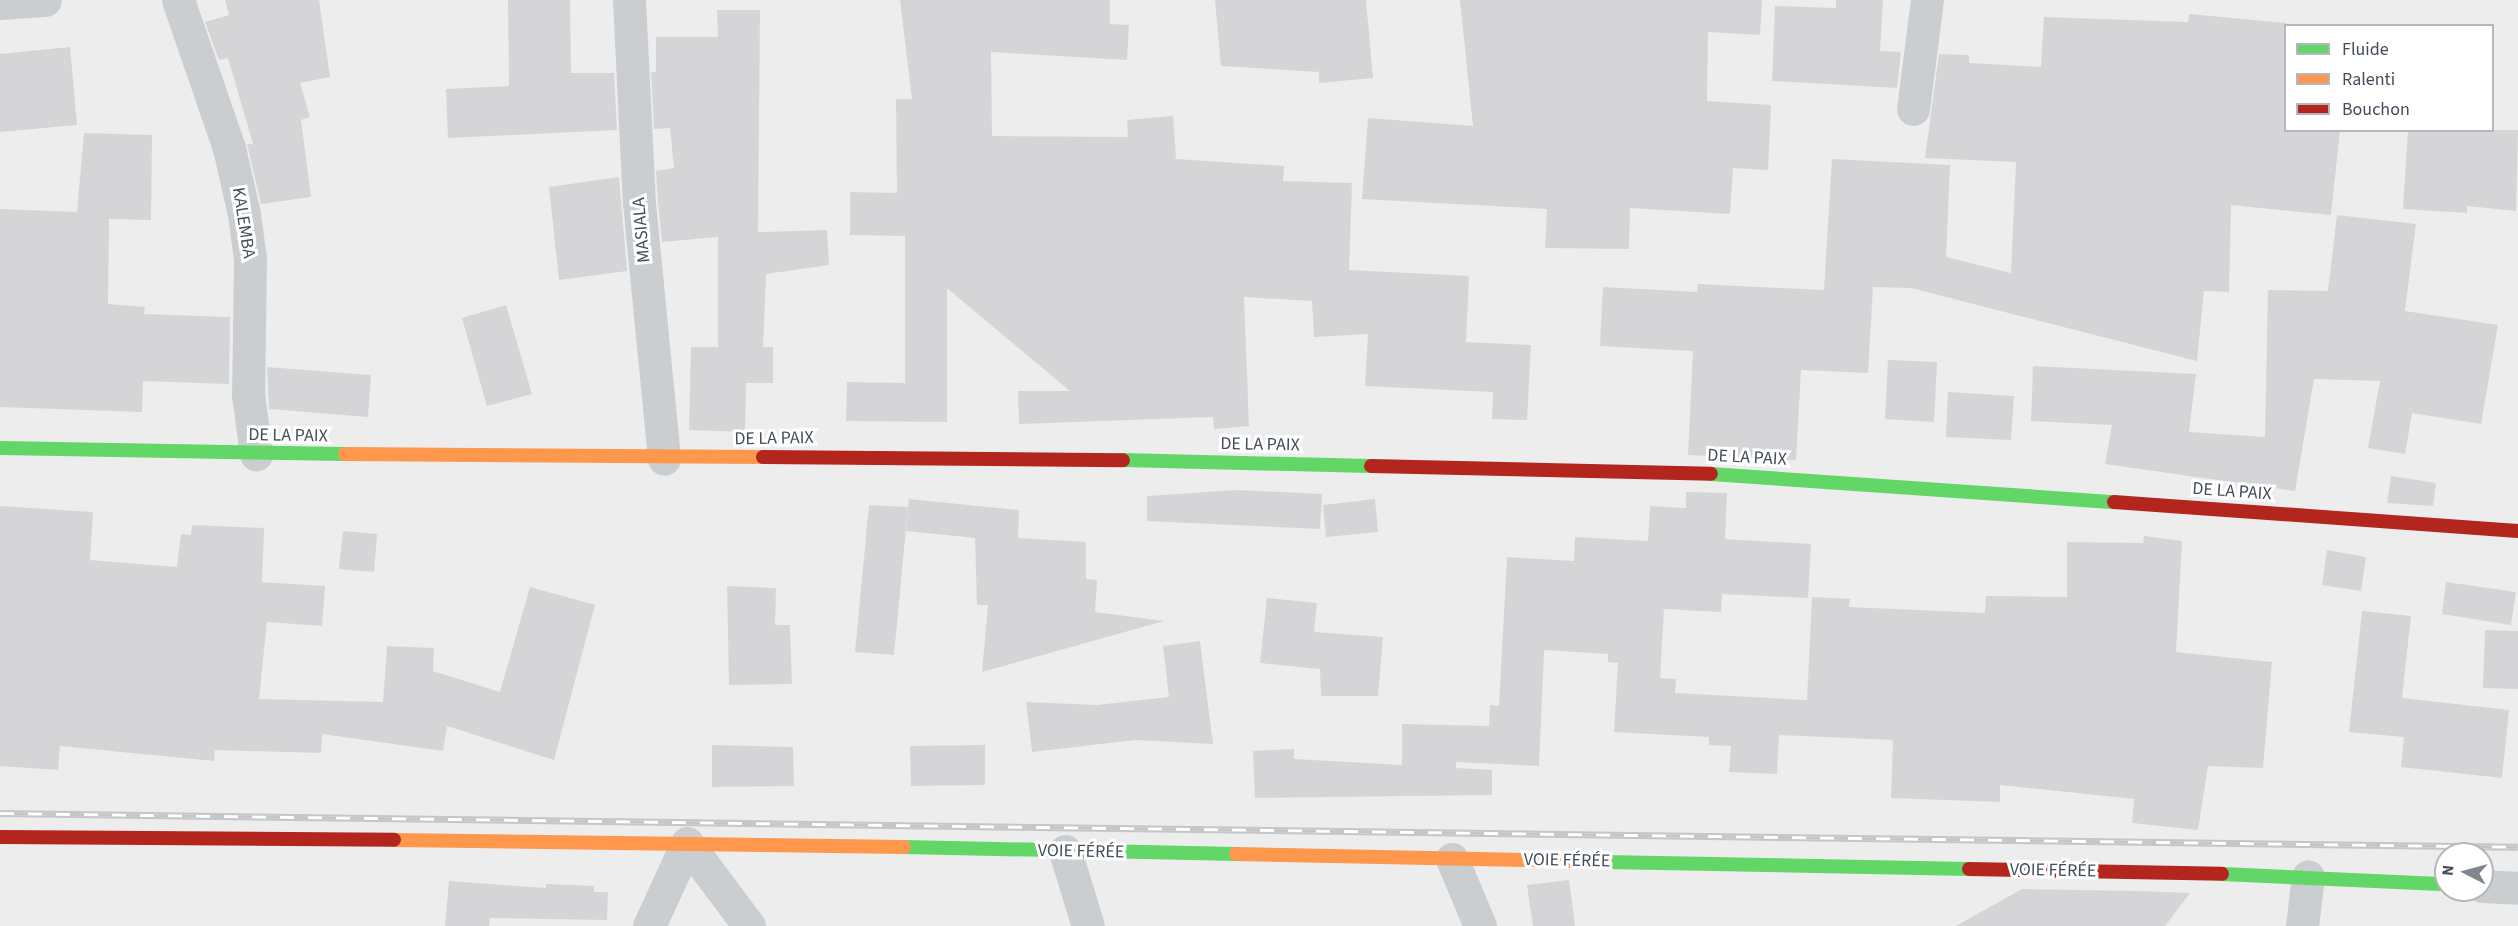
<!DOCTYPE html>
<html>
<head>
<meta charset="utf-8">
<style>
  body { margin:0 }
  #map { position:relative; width:2518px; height:926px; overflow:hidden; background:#eeeded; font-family:"Source Sans 3",sans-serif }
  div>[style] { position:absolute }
  .building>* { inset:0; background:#d5d5d7 }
  .street>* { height:33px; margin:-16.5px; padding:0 16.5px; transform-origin:16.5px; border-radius:16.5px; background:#cbced1 }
  .fast>* { height:14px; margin:-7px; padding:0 7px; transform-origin:7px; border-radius:7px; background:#63d668 }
  .slow>* { height:14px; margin:-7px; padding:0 7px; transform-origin:7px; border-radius:7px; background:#ff974d }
  .jam>* { height:14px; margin:-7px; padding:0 7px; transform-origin:7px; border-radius:7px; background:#b3261e }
  .rail>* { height:7px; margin-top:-3.5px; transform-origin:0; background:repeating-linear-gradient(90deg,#fff 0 14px,#c4c6c9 0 28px); box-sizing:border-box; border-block:2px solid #c4c6c9 }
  span { translate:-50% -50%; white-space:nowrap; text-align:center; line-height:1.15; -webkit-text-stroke:6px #fff; paint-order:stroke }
  .street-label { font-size:18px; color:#444e5b }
  .legend { position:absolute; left:2284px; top:24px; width:210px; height:108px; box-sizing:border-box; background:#fff; border:2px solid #b4b8bd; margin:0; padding:8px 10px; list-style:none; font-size:18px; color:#444e5b }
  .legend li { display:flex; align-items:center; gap:12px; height:30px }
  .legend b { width:30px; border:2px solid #b4b8bd }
  .north { position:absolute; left:2434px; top:842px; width:60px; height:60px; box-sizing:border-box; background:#fff; border:2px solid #b4b8bd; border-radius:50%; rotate:276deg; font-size:16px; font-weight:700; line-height:24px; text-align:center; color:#444e5b }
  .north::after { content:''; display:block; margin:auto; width:21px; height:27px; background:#80868e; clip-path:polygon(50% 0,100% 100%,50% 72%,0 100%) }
</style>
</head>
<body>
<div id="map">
  <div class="building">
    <i style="clip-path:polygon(225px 0,319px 0,330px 77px,300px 83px,310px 117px,301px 120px,311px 197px,261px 204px,247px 144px,253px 144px,228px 58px,219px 60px,205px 22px,229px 15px)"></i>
    <i style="clip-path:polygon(508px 0,570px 0,571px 73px,614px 73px,617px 130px,448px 138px,446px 89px,509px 86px)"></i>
    <i style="clip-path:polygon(900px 0,1110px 0,1110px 24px,1129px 25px,1127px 60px,991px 52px,992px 136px,1128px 137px,1127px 120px,1173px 116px,1176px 159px,1284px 166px,1283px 181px,1352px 183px,1349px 270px,1469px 276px,1466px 342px,1531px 345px,1527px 420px,1492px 419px,1493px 392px,1365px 386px,1368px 334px,1314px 337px,1312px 301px,1244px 297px,1249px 426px,1214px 429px,1213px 417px,1019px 424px,1018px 391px,1070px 391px,947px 288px,947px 422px,846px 421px,847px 382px,905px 383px,905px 236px,850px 235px,850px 192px,897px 193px,896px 99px,912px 99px)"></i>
    <i style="clip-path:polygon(1215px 0,1366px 0,1373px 78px,1319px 83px,1319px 72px,1221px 66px)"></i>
    <i style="clip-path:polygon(1460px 0,1762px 0,1760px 35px,1708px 32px,1707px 101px,1771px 105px,1768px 170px,1733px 168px,1730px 214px,1630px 208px,1629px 249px,1545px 248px,1547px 209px,1362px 199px,1368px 118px,1473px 126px)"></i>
    <i style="clip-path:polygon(1836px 0,1883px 0,1880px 51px,1901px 52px,1897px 88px,1772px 81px,1775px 6px,1836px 8px)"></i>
    <i style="clip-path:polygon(717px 10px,760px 10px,758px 232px,827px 230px,829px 265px,766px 274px,763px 347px,773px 347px,773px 383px,746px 383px,745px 432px,689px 430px,691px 347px,718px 347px,718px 237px,662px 242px,658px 202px,656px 171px,674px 168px,670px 128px,654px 129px,651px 72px,656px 72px,656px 37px,718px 37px)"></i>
    <i style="clip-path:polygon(2189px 14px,2286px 23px,2286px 130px,2340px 130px,2331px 215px,2231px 205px,2229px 292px,2204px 291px,2197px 361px,1911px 288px,1873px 287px,1868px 373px,1801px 370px,1796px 460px,1688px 455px,1693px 351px,1600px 346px,1603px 287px,1697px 292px,1698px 284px,1824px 290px,1832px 159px,1950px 165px,1946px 257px,2011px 273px,2016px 162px,1925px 158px,1939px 54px,1969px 55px,1969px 63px,2041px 67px,2044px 17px,2188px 22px)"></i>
    <i style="clip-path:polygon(70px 47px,77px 125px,0 132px,0 54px)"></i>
    <i style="clip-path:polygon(2408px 130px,2518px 130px,2516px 211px,2467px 206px,2467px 213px,2403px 209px)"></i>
    <i style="clip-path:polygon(84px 133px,152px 135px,151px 220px,109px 219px,108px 304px,145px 307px,144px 314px,230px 317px,229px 384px,143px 381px,142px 412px,0 407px,0 209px,77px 212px)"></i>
    <i style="clip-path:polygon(619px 177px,627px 271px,559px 280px,549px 187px)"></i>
    <i style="clip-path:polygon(2337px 215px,2416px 224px,2405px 311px,2498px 325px,2481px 424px,2412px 413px,2405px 454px,2368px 448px,2380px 381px,2314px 379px,2295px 491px,2105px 464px,2112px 425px,2031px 421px,2033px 366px,2196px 374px,2189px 432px,2265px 437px,2268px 290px,2328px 291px)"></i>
    <i style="clip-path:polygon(506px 305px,532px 394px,487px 406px,462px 318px)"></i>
    <i style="clip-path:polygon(1888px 360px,1937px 362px,1934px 422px,1885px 419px)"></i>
    <i style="clip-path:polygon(267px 367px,371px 375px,368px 417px,269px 409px)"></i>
    <i style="clip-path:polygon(1948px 392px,2014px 396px,2011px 440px,1946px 437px)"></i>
    <i style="clip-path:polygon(2391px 476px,2436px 483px,2433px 506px,2387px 503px)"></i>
    <i style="clip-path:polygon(1236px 490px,1322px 494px,1320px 529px,1147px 521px,1147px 496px)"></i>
    <i style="clip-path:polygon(1686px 492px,1727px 493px,1725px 539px,1811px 544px,1808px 598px,1722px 594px,1721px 612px,1664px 609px,1660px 678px,1676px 679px,1675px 693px,1807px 700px,1812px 597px,1850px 599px,1849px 607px,1985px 613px,1986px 596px,2067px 597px,2067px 542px,2143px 543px,2144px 536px,2182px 541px,2176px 652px,2272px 662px,2263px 768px,2208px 766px,2198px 830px,2132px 823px,2134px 799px,2000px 785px,2000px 802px,1891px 798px,1893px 740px,1779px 735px,1777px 774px,1729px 772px,1731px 746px,1709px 745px,1709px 737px,1614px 732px,1618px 663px,1608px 662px,1608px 654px,1544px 650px,1539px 766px,1456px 762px,1456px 768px,1492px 770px,1492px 795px,1255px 798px,1253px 751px,1294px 749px,1294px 759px,1402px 765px,1402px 724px,1489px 726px,1490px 705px,1499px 706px,1507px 557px,1574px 561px,1575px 537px,1648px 541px,1650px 506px,1686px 508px)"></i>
    <i style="clip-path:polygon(909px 499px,1019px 510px,1018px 538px,1086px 542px,1086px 579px,1097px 580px,1095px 612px,1164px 621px,982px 672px,988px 605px,977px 605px,975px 538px,906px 531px)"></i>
    <i style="clip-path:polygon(1375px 499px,1378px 532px,1326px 537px,1323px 505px)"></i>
    <i style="clip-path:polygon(869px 505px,908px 507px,894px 655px,855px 652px)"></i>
    <i style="clip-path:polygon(0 506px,93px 512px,90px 560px,177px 567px,181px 534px,191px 535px,192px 525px,264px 528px,262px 582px,325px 586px,322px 626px,267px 622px,259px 699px,383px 702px,387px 646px,434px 648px,433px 671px,500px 692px,530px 587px,595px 605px,554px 760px,447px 726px,443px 751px,322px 734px,321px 753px,215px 750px,214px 761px,60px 746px,58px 770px,0 766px)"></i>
    <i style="clip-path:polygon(343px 531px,377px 534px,374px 572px,339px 569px)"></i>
    <i style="clip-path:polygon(2327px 550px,2366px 557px,2361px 591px,2322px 585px)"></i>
    <i style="clip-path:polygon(2446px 582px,2516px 592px,2511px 625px,2442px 614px)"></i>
    <i style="clip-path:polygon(727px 586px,776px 588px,775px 625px,790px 625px,792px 684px,729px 685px)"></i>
    <i style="clip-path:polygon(1267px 598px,1317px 603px,1314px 632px,1383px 637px,1378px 696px,1321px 696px,1320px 669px,1260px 663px)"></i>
    <i style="clip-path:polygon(2362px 611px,2411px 616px,2402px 698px,2509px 710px,2502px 778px,2401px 767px,2404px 737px,2349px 732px)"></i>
    <i style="clip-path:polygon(2485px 630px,2518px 631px,2518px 689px,2483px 688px)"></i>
    <i style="clip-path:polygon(1200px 641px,1213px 744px,1135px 740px,1032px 752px,1026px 702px,1097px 705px,1169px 697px,1163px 646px)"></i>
    <i style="clip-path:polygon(712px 745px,793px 747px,794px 786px,712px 787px)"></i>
    <i style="clip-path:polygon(985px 745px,985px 785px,911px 786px,910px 746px)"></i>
    <i style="clip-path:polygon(1569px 880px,1575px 926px,1533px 926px,1527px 885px)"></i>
    <i style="clip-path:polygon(449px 881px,546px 888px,546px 884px,594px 886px,594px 892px,608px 892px,607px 920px,490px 918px,489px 926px,445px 926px)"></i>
    <i style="clip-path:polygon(2022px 889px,2139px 891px,2190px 893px,2165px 926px,1956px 926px)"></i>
  </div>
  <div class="street">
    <i style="left:178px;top:0;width:157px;rotate:71deg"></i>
    <i style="left:229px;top:148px;width:68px;rotate:77.2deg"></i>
    <i style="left:244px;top:214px;width:45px;rotate:82.4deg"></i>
    <i style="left:250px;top:259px;width:135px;rotate:90.8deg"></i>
    <i style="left:248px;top:394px;width:61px;rotate:82.4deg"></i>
    <i style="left:629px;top:0;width:203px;rotate:87.2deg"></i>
    <i style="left:639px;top:203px;width:257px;rotate:84.4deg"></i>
    <i style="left:0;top:3px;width:45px;rotate:-3.8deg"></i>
    <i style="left:1913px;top:109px;width:110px;rotate:-82.7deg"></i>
    <i style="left:1065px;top:851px;width:78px;rotate:73deg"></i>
    <i style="left:1452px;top:859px;width:73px;rotate:67.3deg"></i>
    <i style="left:2482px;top:886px;width:36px;rotate:3deg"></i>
    <i style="left:649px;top:926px;width:91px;rotate:-65.4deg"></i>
    <i style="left:687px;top:843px;width:104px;rotate:53.2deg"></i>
    <i style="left:2302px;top:926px;width:50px;rotate:-83.2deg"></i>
  </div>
  <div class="fast">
    <i style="left:0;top:448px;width:345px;rotate:1deg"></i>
    <i style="left:1123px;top:460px;width:248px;rotate:1.4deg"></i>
    <i style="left:1711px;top:474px;width:404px;rotate:4deg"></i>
    <i style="left:904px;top:847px;width:332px;rotate:1.2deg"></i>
    <i style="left:1605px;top:862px;width:364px;rotate:1.1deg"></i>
    <i style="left:2222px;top:874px;width:224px;rotate:2.6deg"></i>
  </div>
  <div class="slow">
    <i style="left:345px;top:454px;width:418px;rotate:0.4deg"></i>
    <i style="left:394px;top:840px;width:510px;rotate:0.79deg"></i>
    <i style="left:1236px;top:854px;width:369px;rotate:1.2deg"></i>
  </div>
  <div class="jam">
    <i style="left:763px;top:457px;width:360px;rotate:0.5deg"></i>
    <i style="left:1371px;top:466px;width:340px;rotate:1.3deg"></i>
    <i style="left:2114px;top:502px;width:405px;rotate:4.1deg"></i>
    <i style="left:0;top:837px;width:394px;rotate:0.4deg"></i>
    <i style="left:1969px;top:869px;width:253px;rotate:1.1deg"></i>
  </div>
  <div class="rail">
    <i style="left:0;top:813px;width:2518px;rotate:0.77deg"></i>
  </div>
  <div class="street-label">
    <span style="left:243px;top:223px;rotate:81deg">KALEMBA</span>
    <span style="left:642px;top:230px;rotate:-95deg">MASIALA</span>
    <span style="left:288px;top:436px;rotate:1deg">DE LA PAIX</span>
    <span style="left:774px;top:439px;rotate:-1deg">DE LA PAIX</span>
    <span style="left:1260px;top:445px;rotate:1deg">DE LA PAIX</span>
    <span style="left:1747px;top:458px;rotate:3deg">DE LA PAIX</span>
    <span style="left:2232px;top:492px;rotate:4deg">DE LA PAIX</span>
    <span style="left:1081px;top:852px;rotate:1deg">VOIE FÉRÉE</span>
    <span style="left:1567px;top:861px;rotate:1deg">VOIE FÉRÉE</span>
    <span style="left:2053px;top:871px;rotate:1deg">VOIE FÉRÉE</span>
  </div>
  <ul class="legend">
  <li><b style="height:8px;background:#63d668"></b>Fluide</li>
  <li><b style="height:8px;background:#ff974d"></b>Ralenti</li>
  <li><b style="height:8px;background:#b3261e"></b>Bouchon</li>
  </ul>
  <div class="north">N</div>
</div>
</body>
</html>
